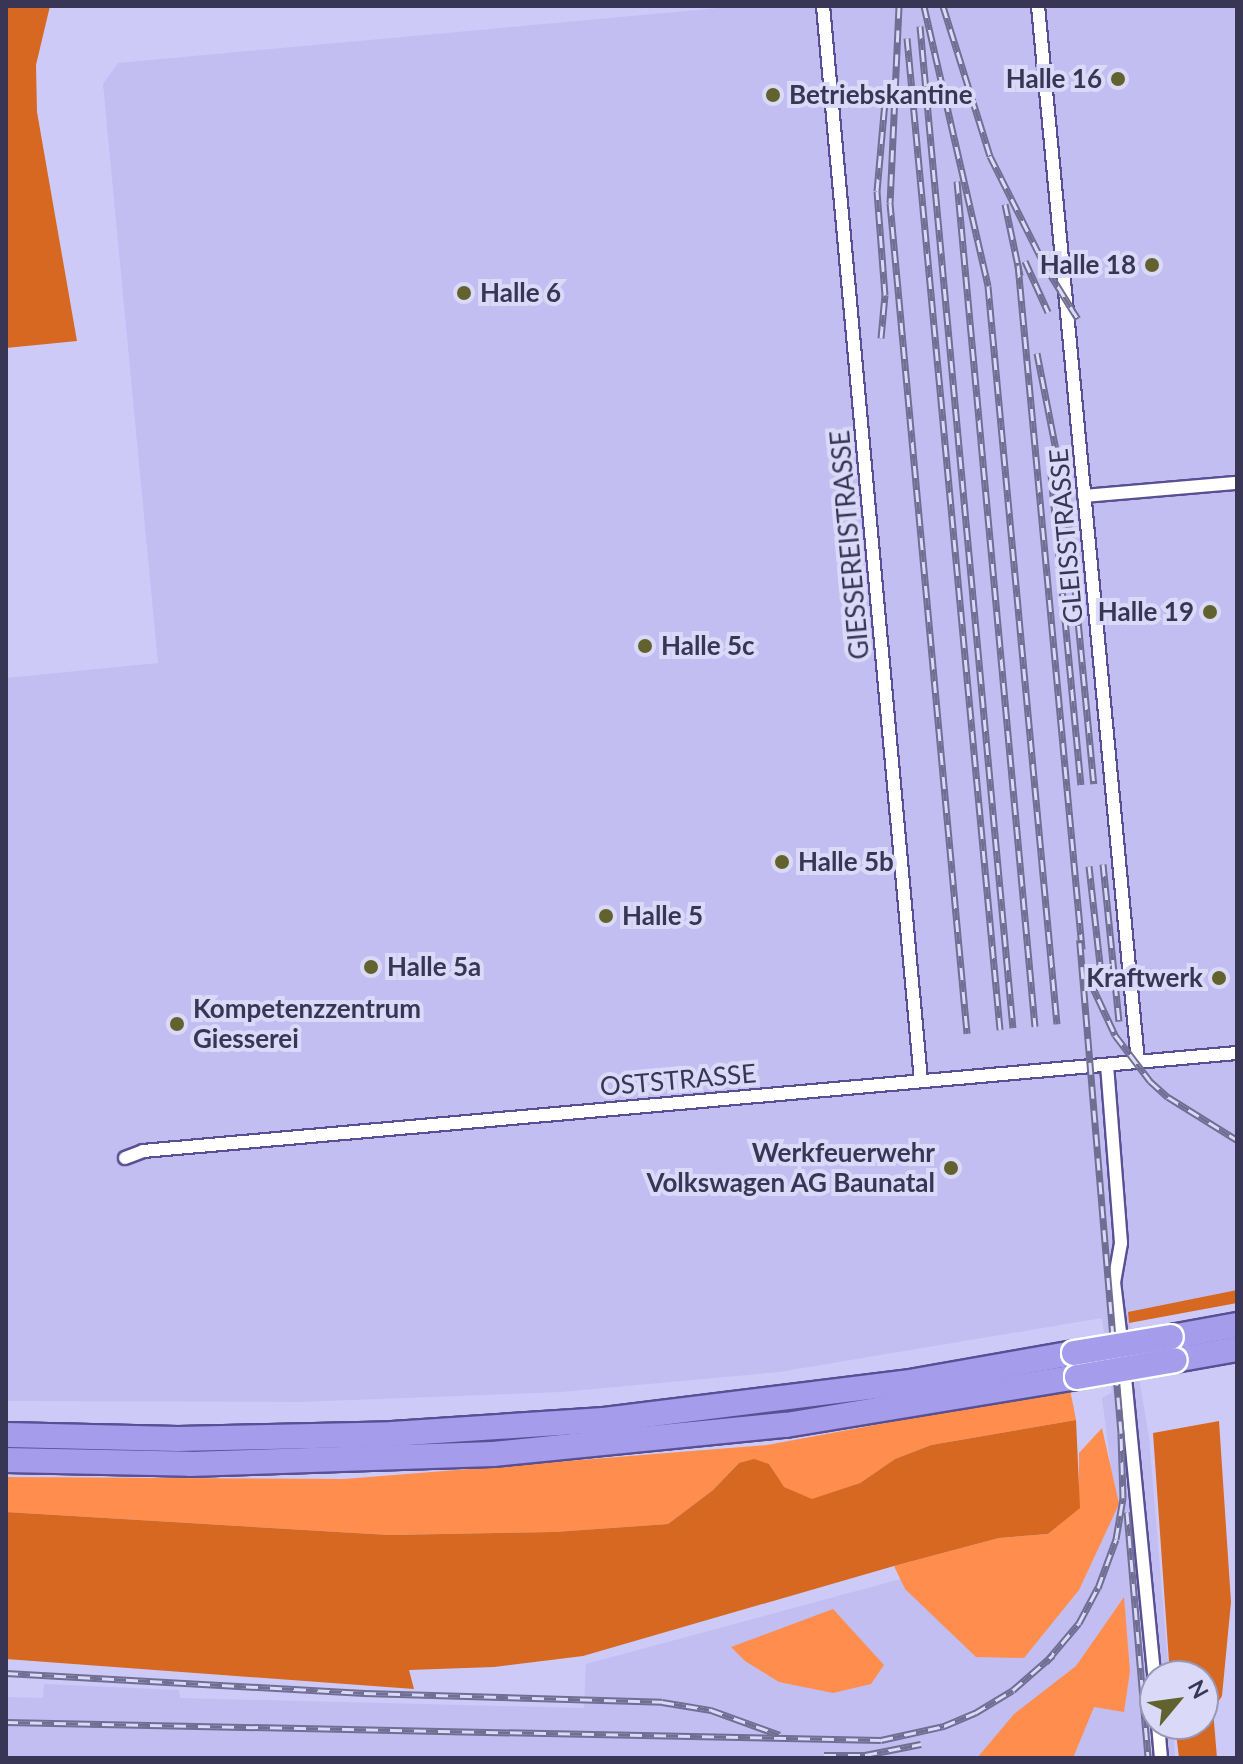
<!DOCTYPE html>
<html>
<head>
<meta charset="utf-8">
<style>
  body { margin:0 }
  #map { position:relative; width:1243px; height:1764px; overflow:hidden; background:#cdcaf8; font-family:Lato,sans-serif }
  div>[style] { position:absolute }
  .built>* { inset:0; background:#c2bef1 }
  .green>* { inset:0; background:#ff8e4e }
  .forest>* { inset:0; background:#d66822 }
  .roads { filter:drop-shadow(2px 0 #594f93) drop-shadow(-2px 0 #594f93) drop-shadow(0 2px #594f93) drop-shadow(0 -2px #594f93) }
  .minor>* { height:12px; margin:-6px; padding:0 6px; transform-origin:6px; border-radius:6px; background:#fff }
  .motorway>* { height:24px; margin:-12px; padding:0 12px; transform-origin:12px; border-radius:12px; background:#a59ceb }
  .rail>* { height:7px; margin-top:-3.5px; transform-origin:0; background:repeating-linear-gradient(90deg,#dbd9f8 0 12px,#716e93 0 24px); box-sizing:border-box; border-block:2px solid #716e93 }
  .bridges { filter:drop-shadow(2px 0 #fff) drop-shadow(-2px 0 #fff) drop-shadow(0 2px #fff) drop-shadow(0 -2px #fff) }
  .motorway-bridge>* { height:24px; margin:-12px; padding:0 12px; transform-origin:12px; border-radius:12px; background:#a59ceb }
  .dots>* { width:22px; height:22px; translate:-50% -50%; box-sizing:border-box; border:4px solid #dbd9f8; border-radius:50% }
  span { translate:-50% -50%; white-space:nowrap; text-align:center; line-height:1.15; -webkit-text-stroke:8px #dbd9f8; paint-order:stroke }
  .poi-label { font-size:26px; color:#393655; font-weight:700 }
  .right { translate:-100% -50%; text-align:right }
  .left { translate:0 -50%; text-align:left }
  .street-label { font-size:26px; color:#393655 }
  .frame { position:absolute; inset:0; border:8px solid #393655; pointer-events:none }
  .north { position:absolute; left:1139px; top:1660px; width:80px; height:80px; box-sizing:border-box; background:#dbd9f8; border:2px solid #9a98b7; border-radius:50%; rotate:61deg; font-size:22px; font-weight:700; line-height:32px; text-align:center; color:#393655 }
  .north::after { content:''; display:block; margin:auto; width:28px; height:36px; background:#62622f; clip-path:polygon(50% 0,100% 100%,50% 72%,0 100%) }
</style>
</head>
<body>
<div id="map">
  <div class="built">
    <i style="clip-path:polygon(741px 6px,1237px 6px,1237px 1290px,1128px 1313px,1149px 1437px,1169px 1676px,1155px 1676px,1155px 1724px,1173px 1724px,1175px 1758px,6px 1758px,6px 1697px,43px 1698px,44px 1684px,179px 1690px,180px 1698px,584px 1708px,586px 1664px,1093px 1527px,1110px 1506px,1111px 1467px,1102px 1398px,1112px 1392px,1102px 1318px,779px 1372px,561px 1392px,300px 1402px,6px 1401px,6px 678px,158px 663px,103px 84px,118px 63px)"></i>
  </div>
  <div class="green">
    <i style="clip-path:polygon(1070px 1389px,1076px 1420px,931px 1445px,895px 1459px,860px 1483px,812px 1500px,783px 1487px,769px 1464px,739px 1463px,713px 1490px,668px 1524px,554px 1532px,389px 1535px,6px 1512px,6px 1477px,344px 1479px,767px 1445px)"></i>
    <i style="clip-path:polygon(1102px 1428px,1119px 1504px,1079px 1590px,1024px 1658px,976px 1657px,905px 1589px,894px 1566px,999px 1538px,1048px 1534px,1079px 1508px,1079px 1453px)"></i>
    <i style="clip-path:polygon(1124px 1597px,1130px 1671px,1124px 1712px,1094px 1707px,1073px 1758px,977px 1758px,1014px 1714px,1076px 1666px)"></i>
    <i style="clip-path:polygon(833px 1609px,884px 1665px,871px 1684px,833px 1693px,779px 1682px,745px 1661px,731px 1647px)"></i>
  </div>
  <div class="forest">
    <i style="clip-path:polygon(6px 6px,50px 6px,36px 65px,37px 112px,77px 341px,6px 348px)"></i>
    <i style="clip-path:polygon(1237px 1290px,1237px 1303px,1129px 1323px,1128px 1312px)"></i>
    <i style="clip-path:polygon(1076px 1420px,1080px 1508px,1048px 1534px,999px 1538px,894px 1566px,583px 1656px,494px 1667px,409px 1670px,414px 1689px,6px 1659px,6px 1512px,389px 1535px,554px 1532px,668px 1524px,713px 1490px,739px 1463px,754px 1459px,769px 1464px,784px 1487px,812px 1499px,860px 1483px,895px 1459px,931px 1445px)"></i>
    <i style="clip-path:polygon(1219px 1421px,1231px 1602px,1222px 1696px,1213px 1710px,1217px 1758px,1179px 1758px,1175px 1724px,1203px 1724px,1203px 1676px,1170px 1676px,1153px 1433px)"></i>
  </div>
  <div class="roads">
    <div class="minor">
      <i style="left:823px;top:6px;width:1078px;rotate:84.79deg"></i>
      <i style="left:1038px;top:6px;width:1061px;rotate:84.59deg"></i>
      <i style="left:1084px;top:496px;width:154px;rotate:-4.9deg"></i>
      <i style="left:1107px;top:1065px;width:179px;rotate:85.5deg"></i>
      <i style="left:1121px;top:1243px;width:40px;rotate:100deg"></i>
      <i style="left:1114px;top:1282px;width:66px;rotate:83.1deg"></i>
      <i style="left:125px;top:1158px;width:19px;rotate:-21deg"></i>
      <i style="left:143px;top:1151px;width:1098px;rotate:-5.12deg"></i>
      <i style="left:1124px;top:1367px;width:321px;rotate:84.4deg"></i>
      <i style="left:1158px;top:1724px;width:34px;rotate:85deg"></i>
    </div>
    <div class="motorway">
      <i style="left:1171px;top:1337px;width:67px;rotate:-10.3deg"></i>
      <i style="left:1175px;top:1360px;width:63px;rotate:-10.1deg"></i>
      <i style="left:6px;top:1435px;width:172px;rotate:1.3deg"></i>
      <i style="left:178px;top:1439px;width:214px;rotate:-1.3deg"></i>
      <i style="left:392px;top:1434px;width:212px;rotate:-3.8deg"></i>
      <i style="left:604px;top:1420px;width:313px;rotate:-7.1deg"></i>
      <i style="left:915px;top:1381px;width:161px;rotate:-10deg"></i>
      <i style="left:6px;top:1460px;width:184px;rotate:1.2deg"></i>
      <i style="left:190px;top:1464px;width:303px;rotate:-1.9deg"></i>
      <i style="left:493px;top:1454px;width:294px;rotate:-5.7deg"></i>
      <i style="left:786px;top:1425px;width:295px;rotate:-9.4deg"></i>
    </div>
  </div>
  <div class="rail">
    <i style="left:899px;top:6px;width:197px;rotate:92.6deg"></i>
    <i style="left:890px;top:203px;width:834px;rotate:84.7deg"></i>
    <i style="left:924px;top:6px;width:287px;rotate:77.1deg"></i>
    <i style="left:988px;top:286px;width:741px;rotate:84.66deg"></i>
    <i style="left:943px;top:6px;width:157px;rotate:72.6deg"></i>
    <i style="left:990px;top:156px;width:123px;rotate:63.4deg"></i>
    <i style="left:1045px;top:266px;width:62px;rotate:58.1deg"></i>
    <i style="left:920px;top:26px;width:1006px;rotate:84.7deg"></i>
    <i style="left:907px;top:38px;width:996px;rotate:84.64deg"></i>
    <i style="left:957px;top:181px;width:849px;rotate:84.73deg"></i>
    <i style="left:1005px;top:204px;width:73px;rotate:78.1deg"></i>
    <i style="left:1025px;top:261px;width:56px;rotate:65.7deg"></i>
    <i style="left:1018px;top:265px;width:687px;rotate:84.65deg"></i>
    <i style="left:881px;top:338px;width:43px;rotate:-84.7deg"></i>
    <i style="left:885px;top:295px;width:104px;rotate:-94.4deg"></i>
    <i style="left:877px;top:191px;width:90px;rotate:-84.9deg"></i>
    <i style="left:1037px;top:353px;width:156px;rotate:78.9deg"></i>
    <i style="left:1067px;top:506px;width:279px;rotate:84.5deg"></i>
    <i style="left:1051px;top:474px;width:312px;rotate:84.5deg"></i>
    <i style="left:1103px;top:864px;width:158px;rotate:84.2deg"></i>
    <i style="left:1089px;top:866px;width:116px;rotate:83.6deg"></i>
    <i style="left:1088px;top:977px;width:64px;rotate:65deg"></i>
    <i style="left:1115px;top:1035px;width:58px;rotate:52.7deg"></i>
    <i style="left:1150px;top:1081px;width:24px;rotate:42deg"></i>
    <i style="left:1168px;top:1097px;width:81px;rotate:31.9deg"></i>
    <i style="left:1127px;top:1512px;width:247px;rotate:85.1deg"></i>
    <i style="left:1046px;top:1662px;width:51px;rotate:-49.8deg"></i>
    <i style="left:1079px;top:1623px;width:40px;rotate:-62deg"></i>
    <i style="left:1098px;top:1588px;width:52px;rotate:-69.8deg"></i>
    <i style="left:1116px;top:1539px;width:42px;rotate:-80.3deg"></i>
    <i style="left:1123px;top:1498px;width:65px;rotate:-91.8deg"></i>
    <i style="left:1121px;top:1433px;width:495px;rotate:-94.8deg"></i>
    <i style="left:6px;top:1673px;width:359px;rotate:3.2deg"></i>
    <i style="left:364px;top:1693px;width:298px;rotate:1.7deg"></i>
    <i style="left:662px;top:1702px;width:50px;rotate:9.3deg"></i>
    <i style="left:711px;top:1710px;width:73px;rotate:19.9deg"></i>
    <i style="left:6px;top:1722px;width:875px;rotate:1.18deg"></i>
    <i style="left:881px;top:1740px;width:65px;rotate:-12.5deg"></i>
    <i style="left:944px;top:1726px;width:34px;rotate:-23deg"></i>
    <i style="left:975px;top:1713px;width:44px;rotate:-31.2deg"></i>
    <i style="left:1013px;top:1690px;width:53px;rotate:-41.2deg"></i>
    <i style="left:824px;top:1755px;width:41px"></i>
    <i style="left:865px;top:1755px;width:57px;rotate:-11.1deg"></i>
  </div>
  <div class="bridges">
    <div class="motorway-bridge">
      <i style="left:1074px;top:1353px;width:98px;rotate:-9.4deg"></i>
      <i style="left:1077px;top:1377px;width:99px;rotate:-9.8deg"></i>
    </div>
  </div>
  <div class="dots">
    <i style="left:1118px;top:79px;background:#62622f"></i>
    <i style="left:773px;top:95px;background:#62622f"></i>
    <i style="left:1152px;top:265px;background:#62622f"></i>
    <i style="left:464px;top:293px;background:#62622f"></i>
    <i style="left:1210px;top:612px;background:#62622f"></i>
    <i style="left:645px;top:646px;background:#62622f"></i>
    <i style="left:782px;top:862px;background:#62622f"></i>
    <i style="left:606px;top:916px;background:#62622f"></i>
    <i style="left:371px;top:967px;background:#62622f"></i>
    <i style="left:1219px;top:978px;background:#62622f"></i>
    <i style="left:177px;top:1024px;background:#62622f"></i>
    <i style="left:951px;top:1168px;background:#62622f"></i>
  </div>
  <div class="poi-label">
    <span class="right" style="left:1102px;top:79px">Halle 16</span>
    <span class="left" style="left:789px;top:95px">Betriebskantine</span>
    <span class="right" style="left:1136px;top:265px">Halle 18</span>
    <span class="left" style="left:480px;top:293px">Halle 6</span>
    <span class="right" style="left:1194px;top:612px">Halle 19</span>
    <span class="left" style="left:661px;top:646px">Halle 5c</span>
    <span class="left" style="left:798px;top:862px">Halle 5b</span>
    <span class="left" style="left:622px;top:916px">Halle 5</span>
    <span class="left" style="left:387px;top:967px">Halle 5a</span>
    <span class="right" style="left:1203px;top:978px">Kraftwerk</span>
    <span class="left" style="left:193px;top:1024px">Kompetenzzentrum<br>Giesserei</span>
    <span class="right" style="left:935px;top:1168px">Werkfeuerwehr<br>Volkswagen AG Baunatal</span>
  </div>
  <div class="street-label">
    <span style="left:1066px;top:536px;rotate:-95deg">GLEISSTRASSE</span>
    <span style="left:850px;top:545px;rotate:-95deg">GIESSEREISTRASSE</span>
    <span style="left:678px;top:1080px;rotate:-5deg">OSTSTRASSE</span>
  </div>
  <div class="frame"></div>
  <div class="north">N</div>
</div>
</body>
</html>
